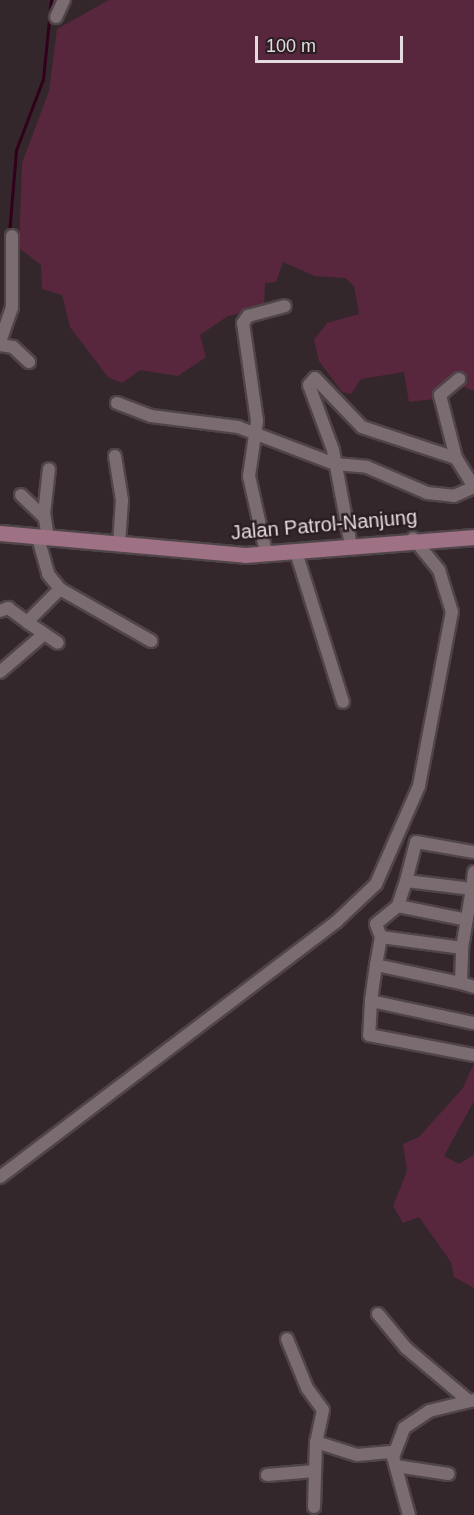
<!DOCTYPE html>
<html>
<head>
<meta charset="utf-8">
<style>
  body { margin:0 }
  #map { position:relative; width:474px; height:1515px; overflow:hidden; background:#34272c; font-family:Arial,sans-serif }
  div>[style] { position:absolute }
  .green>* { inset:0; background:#58263d }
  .stream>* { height:3px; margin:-1.5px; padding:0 1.5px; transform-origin:1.5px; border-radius:1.5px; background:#31001a }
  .roads { filter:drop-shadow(2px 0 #4f4549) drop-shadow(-2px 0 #4f4549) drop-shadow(0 2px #4f4549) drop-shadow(0 -2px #4f4549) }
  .minor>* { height:12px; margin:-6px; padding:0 6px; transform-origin:6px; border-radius:6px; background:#7b6c71 }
  .major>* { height:15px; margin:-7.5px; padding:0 7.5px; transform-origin:7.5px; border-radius:7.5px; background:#9e7184 }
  span { translate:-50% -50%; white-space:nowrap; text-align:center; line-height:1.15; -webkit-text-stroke:5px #2a1e23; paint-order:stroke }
  .street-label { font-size:20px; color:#e4dbde }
  .scale { position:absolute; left:255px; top:36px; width:148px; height:27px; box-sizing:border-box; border:3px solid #e4dbde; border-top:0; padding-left:8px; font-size:18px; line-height:21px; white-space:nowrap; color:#e4dbde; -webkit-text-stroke:4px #2a1e23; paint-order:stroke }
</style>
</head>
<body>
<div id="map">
  <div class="green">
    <i style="clip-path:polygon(474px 0,474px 391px,447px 381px,434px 399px,409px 402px,404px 372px,361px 379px,351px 394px,342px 392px,319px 361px,314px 340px,327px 323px,359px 314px,354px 286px,345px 278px,315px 276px,283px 262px,276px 282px,265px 283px,264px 308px,228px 316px,200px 335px,206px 357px,178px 376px,140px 370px,122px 383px,108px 377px,70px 327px,62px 295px,42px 289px,41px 265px,19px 248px,22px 163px,49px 91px,57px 29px,109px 0)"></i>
    <i style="clip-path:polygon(474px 1063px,474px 1101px,444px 1156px,459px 1164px,474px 1155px,474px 1288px,454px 1277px,451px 1262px,419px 1217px,403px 1223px,393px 1206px,407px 1171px,403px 1144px,419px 1137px,463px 1088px)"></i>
  </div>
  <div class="stream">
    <i style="left:9px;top:234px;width:84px;rotate:-85.2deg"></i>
    <i style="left:16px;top:150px;width:76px;rotate:-69.2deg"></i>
    <i style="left:43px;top:79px;width:79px;rotate:-84.2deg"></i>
    <i style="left:6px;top:269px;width:23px;rotate:-88deg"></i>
    <i style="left:6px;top:311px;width:14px;rotate:-90deg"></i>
  </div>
  <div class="roads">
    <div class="minor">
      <i style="left:56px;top:17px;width:19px;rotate:-65deg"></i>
      <i style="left:0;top:342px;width:36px;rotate:-71deg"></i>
      <i style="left:12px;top:308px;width:72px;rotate:-90deg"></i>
      <i style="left:0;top:345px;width:13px;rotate:9deg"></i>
      <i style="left:13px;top:347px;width:22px;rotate:43deg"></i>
      <i style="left:117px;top:403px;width:36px;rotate:21deg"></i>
      <i style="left:151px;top:416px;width:88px;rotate:7.2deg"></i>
      <i style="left:238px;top:427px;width:104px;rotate:20.9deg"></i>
      <i style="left:335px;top:464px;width:32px;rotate:5deg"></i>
      <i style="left:367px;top:467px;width:65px;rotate:23.4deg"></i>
      <i style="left:427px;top:493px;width:27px;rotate:6deg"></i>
      <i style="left:454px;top:496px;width:22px;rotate:-24deg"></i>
      <i style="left:115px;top:456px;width:45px;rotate:81deg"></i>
      <i style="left:122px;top:500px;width:44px;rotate:93.9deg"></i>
      <i style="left:456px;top:458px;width:65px;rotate:-104.3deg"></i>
      <i style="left:440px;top:395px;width:25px;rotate:-40deg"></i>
      <i style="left:21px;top:495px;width:32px;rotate:44deg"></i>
      <i style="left:38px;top:538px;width:37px;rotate:74deg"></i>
      <i style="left:48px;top:574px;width:19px;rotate:51deg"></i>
      <i style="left:60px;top:589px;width:105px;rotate:29.7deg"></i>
      <i style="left:48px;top:538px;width:24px;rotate:-99deg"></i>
      <i style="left:44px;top:514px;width:45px;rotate:-83.7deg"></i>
      <i style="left:351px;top:546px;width:98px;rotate:-100.6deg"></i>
      <i style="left:333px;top:450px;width:69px;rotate:-110.3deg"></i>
      <i style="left:309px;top:385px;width:9px;rotate:-49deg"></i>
      <i style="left:315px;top:378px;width:68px;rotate:46.2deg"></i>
      <i style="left:362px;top:427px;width:99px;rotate:18.3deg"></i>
      <i style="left:456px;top:458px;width:34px;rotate:58deg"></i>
      <i style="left:266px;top:552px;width:78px;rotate:-102.6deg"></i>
      <i style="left:249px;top:476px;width:56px;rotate:-81.7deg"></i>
      <i style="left:257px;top:421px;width:99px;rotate:-98.1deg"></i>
      <i style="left:243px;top:323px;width:9px;rotate:-54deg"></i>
      <i style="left:248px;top:316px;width:38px;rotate:-15deg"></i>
      <i style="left:296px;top:552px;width:157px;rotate:72.6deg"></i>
      <i style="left:0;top:611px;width:9px;rotate:-21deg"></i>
      <i style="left:8px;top:608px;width:24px;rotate:36deg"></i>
      <i style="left:27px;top:622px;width:47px;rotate:-45deg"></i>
      <i style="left:27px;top:622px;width:37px;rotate:34deg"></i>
      <i style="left:0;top:672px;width:58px;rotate:-40.8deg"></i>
      <i style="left:406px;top:881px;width:40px;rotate:-75.6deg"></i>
      <i style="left:416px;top:842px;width:59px;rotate:9.8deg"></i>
      <i style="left:472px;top:889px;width:66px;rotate:-173.1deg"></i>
      <i style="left:406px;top:881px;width:26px;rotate:108deg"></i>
      <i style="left:398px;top:906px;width:28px;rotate:141deg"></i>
      <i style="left:376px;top:924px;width:14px;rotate:69deg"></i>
      <i style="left:381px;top:937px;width:28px;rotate:100deg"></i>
      <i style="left:376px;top:965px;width:87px;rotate:12deg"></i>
      <i style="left:461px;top:983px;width:35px;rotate:-88deg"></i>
      <i style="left:462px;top:948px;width:60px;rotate:-80.4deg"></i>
      <i style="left:472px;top:889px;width:17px;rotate:-83deg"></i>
      <i style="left:398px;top:906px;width:70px;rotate:11.5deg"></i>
      <i style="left:381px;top:937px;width:82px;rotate:7.7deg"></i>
      <i style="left:376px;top:965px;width:36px;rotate:98deg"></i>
      <i style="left:371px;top:1001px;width:105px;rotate:12.1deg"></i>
      <i style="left:461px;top:983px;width:14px;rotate:17deg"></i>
      <i style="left:371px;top:1001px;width:34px;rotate:93deg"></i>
      <i style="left:369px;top:1035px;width:107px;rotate:10.8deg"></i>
      <i style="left:0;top:1177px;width:422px;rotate:-37.2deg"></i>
      <i style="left:336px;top:922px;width:55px;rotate:-43.5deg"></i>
      <i style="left:376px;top:884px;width:107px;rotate:-66.3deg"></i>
      <i style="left:419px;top:786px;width:177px;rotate:-79.3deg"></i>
      <i style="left:452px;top:612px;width:44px;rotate:-107.2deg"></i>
      <i style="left:439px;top:570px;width:41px;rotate:-129.1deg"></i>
      <i style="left:378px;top:1314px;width:44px;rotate:50.5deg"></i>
      <i style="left:406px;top:1348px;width:82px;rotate:40.1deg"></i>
      <i style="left:287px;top:1339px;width:53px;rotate:67.8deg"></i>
      <i style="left:307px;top:1388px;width:27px;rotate:54deg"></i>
      <i style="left:323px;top:1410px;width:33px;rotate:102deg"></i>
      <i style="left:396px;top:1466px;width:53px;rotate:8.7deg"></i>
      <i style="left:267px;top:1475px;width:48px;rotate:-4.8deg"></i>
      <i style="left:314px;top:1507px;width:65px;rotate:-88.2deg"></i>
      <i style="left:316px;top:1442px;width:43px;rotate:17.6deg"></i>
      <i style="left:357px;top:1455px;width:37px;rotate:-5deg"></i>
      <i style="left:409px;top:1515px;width:60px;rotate:-105.4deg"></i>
      <i style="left:393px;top:1457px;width:31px;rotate:-69deg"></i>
      <i style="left:404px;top:1428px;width:30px;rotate:-34deg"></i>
      <i style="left:429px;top:1411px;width:46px;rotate:-13.7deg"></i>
    </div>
    <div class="major">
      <i style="left:0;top:533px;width:246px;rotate:5.1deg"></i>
      <i style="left:245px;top:555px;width:230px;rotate:-4.5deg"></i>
    </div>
  </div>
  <div class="street-label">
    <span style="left:324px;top:525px;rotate:-5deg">Jalan Patrol-Nanjung</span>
  </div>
  <div class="scale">100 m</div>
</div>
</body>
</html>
